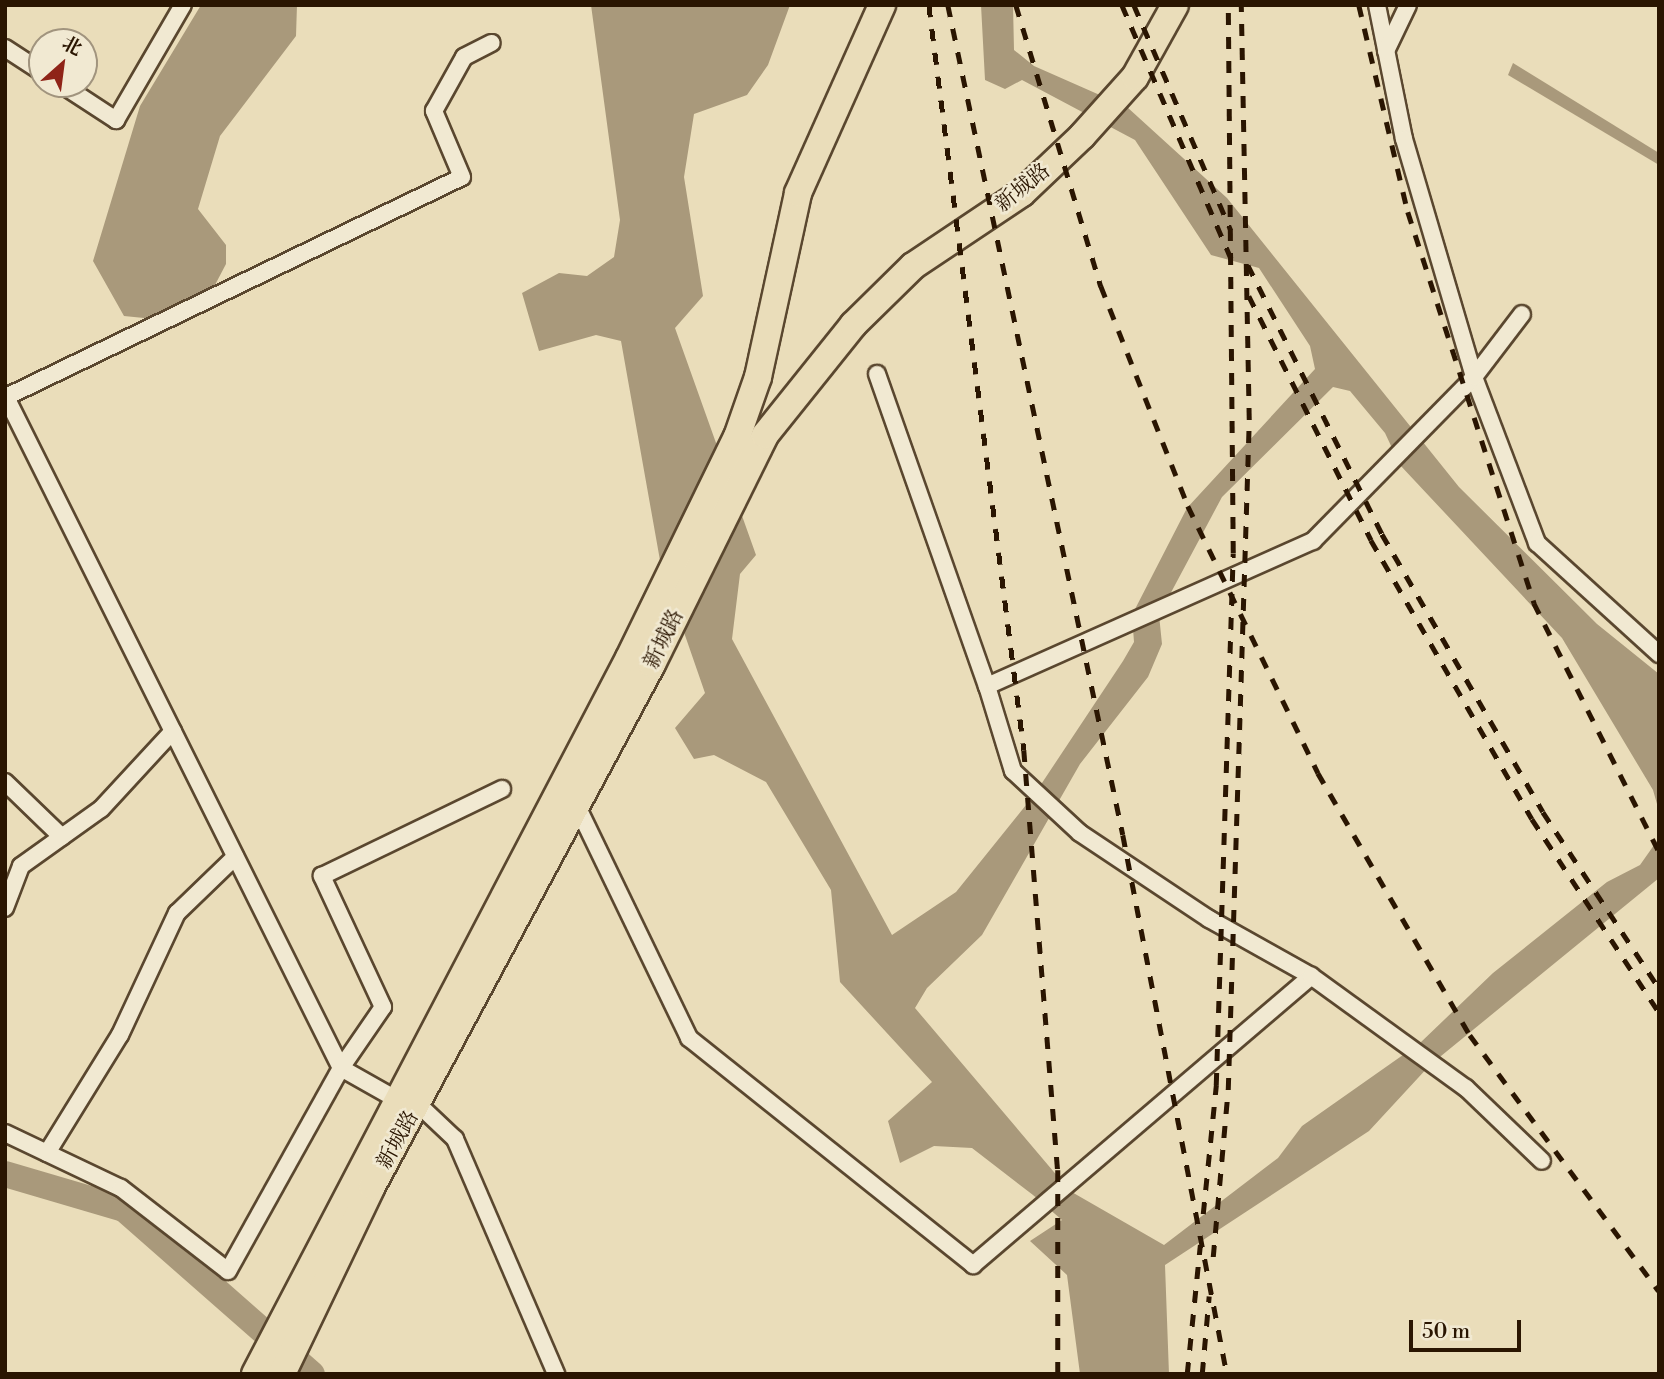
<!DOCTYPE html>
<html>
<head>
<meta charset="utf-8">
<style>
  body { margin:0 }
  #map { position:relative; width:1664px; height:1379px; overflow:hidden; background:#eaddba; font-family:"Libre Bodoni","Noto Serif SC",serif }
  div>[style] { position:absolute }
  .water>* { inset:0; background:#a9997b }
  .river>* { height:26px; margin:-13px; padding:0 13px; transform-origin:13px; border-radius:13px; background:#a9997b }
  .roads { filter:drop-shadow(2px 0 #5a472f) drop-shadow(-2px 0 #5a472f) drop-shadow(0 2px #5a472f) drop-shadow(0 -2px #5a472f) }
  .street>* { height:16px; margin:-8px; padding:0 8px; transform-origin:8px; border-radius:8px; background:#f1e9d2 }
  .primary>* { height:26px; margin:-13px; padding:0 13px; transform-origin:13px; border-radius:13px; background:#eaddba }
  .rail>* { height:4.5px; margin-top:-2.25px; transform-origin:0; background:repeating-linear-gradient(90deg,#2a1501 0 12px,transparent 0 24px) }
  span { translate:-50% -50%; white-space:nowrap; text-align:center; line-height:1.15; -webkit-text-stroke:5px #f1e9d2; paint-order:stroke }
  .street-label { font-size:21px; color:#2a1501 }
  .frame { position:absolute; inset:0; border:7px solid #2a1501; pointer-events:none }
  .north { position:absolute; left:28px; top:28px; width:70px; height:70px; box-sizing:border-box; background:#f1e9d2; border:2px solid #a1947e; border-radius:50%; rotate:28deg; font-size:19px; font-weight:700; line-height:28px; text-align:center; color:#2a1501 }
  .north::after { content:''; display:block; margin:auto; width:24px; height:32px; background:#8f2418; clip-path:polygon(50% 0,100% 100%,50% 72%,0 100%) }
  .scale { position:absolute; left:1409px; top:1320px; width:112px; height:32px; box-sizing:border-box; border:4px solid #2a1501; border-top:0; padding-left:9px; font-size:21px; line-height:24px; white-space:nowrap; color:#2a1501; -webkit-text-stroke:5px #f1e9d2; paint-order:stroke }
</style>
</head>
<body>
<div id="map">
  <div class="water">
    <i style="clip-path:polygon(201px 5px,297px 5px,296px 36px,220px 136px,198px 209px,226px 245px,226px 264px,205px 304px,166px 309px,154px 319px,124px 316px,93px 261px,140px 106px)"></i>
    <i style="clip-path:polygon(591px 5px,790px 5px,768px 65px,747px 95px,694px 114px,684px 177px,703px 296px,675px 328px,756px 555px,740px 574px,732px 639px,892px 935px,956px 892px,1034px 795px,1123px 661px,1134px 642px,1132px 615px,1187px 508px,1315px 369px,1310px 346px,1259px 268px,1211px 255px,1135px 140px,1022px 80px,1005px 89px,985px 80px,981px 5px,1013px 5px,1014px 50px,1034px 66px,1127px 107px,1227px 198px,1459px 487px,1597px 624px,1659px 674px,1659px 811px,1653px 790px,1562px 638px,1400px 465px,1385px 433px,1350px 391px,1333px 387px,1222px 497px,1159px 615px,1162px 644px,1148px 677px,1080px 764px,982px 935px,927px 988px,915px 1008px,1070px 1191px,1164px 1245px,1278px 1158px,1302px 1126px,1420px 1043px,1493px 973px,1607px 882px,1640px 865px,1659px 838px,1659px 878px,1430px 1065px,1369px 1131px,1165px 1265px,1169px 1374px,1080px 1374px,1067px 1275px,1030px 1241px,1062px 1220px,1033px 1195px,972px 1148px,934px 1146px,900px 1163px,888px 1121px,932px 1082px,840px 982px,831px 890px,766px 782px,714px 755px,694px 759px,675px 728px,705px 693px,661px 566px,621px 341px,596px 335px,539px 351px,522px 293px,559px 273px,587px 276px,614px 257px,620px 220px)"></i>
    <i style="clip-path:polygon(1513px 63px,1659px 153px,1659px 165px,1508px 75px)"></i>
  </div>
  <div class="river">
    <i style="left:5px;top:1174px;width:124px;rotate:16.4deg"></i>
    <i style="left:124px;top:1209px;width:250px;rotate:41.3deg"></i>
  </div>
  <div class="roads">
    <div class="street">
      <i style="left:1377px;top:5px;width:137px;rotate:78.6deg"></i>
      <i style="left:1404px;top:139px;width:248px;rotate:73.6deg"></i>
      <i style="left:1474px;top:377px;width:178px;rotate:69.2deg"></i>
      <i style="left:1537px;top:543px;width:165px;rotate:42.3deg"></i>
      <i style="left:5px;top:48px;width:44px;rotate:33deg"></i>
      <i style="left:1386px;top:51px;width:51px;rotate:-64.4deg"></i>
      <i style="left:61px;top:84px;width:66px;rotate:33.2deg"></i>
      <i style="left:116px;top:120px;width:133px;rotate:-59.8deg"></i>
      <i style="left:877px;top:374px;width:331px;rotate:70.6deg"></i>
      <i style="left:987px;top:686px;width:357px;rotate:-24deg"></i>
      <i style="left:1313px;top:541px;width:230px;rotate:-45.5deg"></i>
      <i style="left:1474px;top:377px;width:79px;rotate:-52.7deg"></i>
      <i style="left:5px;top:395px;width:752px;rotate:63.47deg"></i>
      <i style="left:341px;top:1068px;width:63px;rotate:29.4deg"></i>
      <i style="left:6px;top:397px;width:506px;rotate:-25.76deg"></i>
      <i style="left:462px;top:177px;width:72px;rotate:-113deg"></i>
      <i style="left:434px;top:111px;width:62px;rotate:-60.9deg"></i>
      <i style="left:464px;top:57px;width:31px;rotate:-27deg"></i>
      <i style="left:987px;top:686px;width:89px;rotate:73deg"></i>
      <i style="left:1013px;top:771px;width:91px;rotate:42.8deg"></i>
      <i style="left:1080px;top:833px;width:155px;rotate:33.7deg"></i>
      <i style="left:1209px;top:919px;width:117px;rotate:29.2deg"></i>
      <i style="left:5px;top:782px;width:79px;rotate:44deg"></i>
      <i style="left:577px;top:806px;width:258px;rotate:64.2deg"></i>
      <i style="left:689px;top:1038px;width:364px;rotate:38.6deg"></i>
      <i style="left:973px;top:1265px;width:445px;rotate:-40.5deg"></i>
      <i style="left:1311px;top:976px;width:191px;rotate:35.9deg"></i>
      <i style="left:1466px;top:1088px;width:105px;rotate:43.8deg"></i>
      <i style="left:5px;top:908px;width:45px;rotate:-69.1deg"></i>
      <i style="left:21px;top:866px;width:98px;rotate:-35.5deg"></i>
      <i style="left:101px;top:809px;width:106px;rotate:-47.3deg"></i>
      <i style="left:418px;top:1104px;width:51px;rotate:43.4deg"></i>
      <i style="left:455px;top:1139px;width:256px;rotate:66.7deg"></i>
      <i style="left:5px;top:1133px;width:128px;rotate:25.4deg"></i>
      <i style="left:121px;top:1188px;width:135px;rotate:37.8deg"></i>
      <i style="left:228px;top:1271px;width:232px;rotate:-60.9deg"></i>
      <i style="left:341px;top:1068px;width:74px;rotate:-55.5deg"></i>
      <i style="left:383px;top:1007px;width:145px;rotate:-115deg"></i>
      <i style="left:322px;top:876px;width:200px;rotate:-25.8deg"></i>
      <i style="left:47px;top:1153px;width:139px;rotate:-58.3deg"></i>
      <i style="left:120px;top:1035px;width:135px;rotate:-65deg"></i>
      <i style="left:177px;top:913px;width:81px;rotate:-44deg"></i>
    </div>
    <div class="primary">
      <i style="left:255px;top:1374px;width:808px;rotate:-62.42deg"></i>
      <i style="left:629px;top:658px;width:246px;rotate:-64deg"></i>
      <i style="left:737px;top:437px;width:64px;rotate:-70.7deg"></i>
      <i style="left:758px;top:377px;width:188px;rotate:-77.7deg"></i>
      <i style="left:798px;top:193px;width:206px;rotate:-65.9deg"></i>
      <i style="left:282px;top:1374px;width:208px;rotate:-64.4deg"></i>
      <i style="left:372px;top:1186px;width:592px;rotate:-61.79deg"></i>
      <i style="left:652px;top:664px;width:255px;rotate:-63.7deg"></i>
      <i style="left:765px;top:435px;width:141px;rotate:-51.3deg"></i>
      <i style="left:853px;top:325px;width:84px;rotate:-44.5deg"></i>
      <i style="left:913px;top:266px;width:131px;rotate:-33.8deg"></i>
      <i style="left:1022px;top:193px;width:83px;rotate:-43.5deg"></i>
      <i style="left:1082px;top:136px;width:79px;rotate:-48.1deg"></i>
      <i style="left:1135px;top:77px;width:82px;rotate:-60.9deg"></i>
    </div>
  </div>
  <div class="rail">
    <i style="left:929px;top:5px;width:751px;rotate:82.73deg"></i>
    <i style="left:1024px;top:750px;width:421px;rotate:85.4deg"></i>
    <i style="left:1058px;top:1170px;width:204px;rotate:90deg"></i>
    <i style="left:948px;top:5px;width:848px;rotate:78.09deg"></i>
    <i style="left:1123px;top:835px;width:549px;rotate:79.08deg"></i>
    <i style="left:1016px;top:5px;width:294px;rotate:73.2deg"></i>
    <i style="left:1101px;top:286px;width:237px;rotate:68.4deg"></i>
    <i style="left:1188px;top:506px;width:297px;rotate:64deg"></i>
    <i style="left:1318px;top:773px;width:303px;rotate:59.9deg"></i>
    <i style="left:1470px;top:1035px;width:318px;rotate:53.6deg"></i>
    <i style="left:1122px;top:5px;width:279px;rotate:66.7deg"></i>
    <i style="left:1134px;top:5px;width:245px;rotate:66.7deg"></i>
    <i style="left:1359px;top:5px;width:213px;rotate:76.7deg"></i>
    <i style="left:1408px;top:212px;width:411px;rotate:72.1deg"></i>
    <i style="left:1534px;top:603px;width:279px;rotate:63.3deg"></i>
    <i style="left:1248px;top:265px;width:301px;rotate:63.5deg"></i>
    <i style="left:1382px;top:534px;width:321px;rotate:59.9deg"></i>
    <i style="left:1543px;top:812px;width:211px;rotate:56.6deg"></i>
    <i style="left:1249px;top:296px;width:273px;rotate:63.4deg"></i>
    <i style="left:1371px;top:540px;width:322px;rotate:60deg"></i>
    <i style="left:1532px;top:819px;width:231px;rotate:56.7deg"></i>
    <i style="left:1203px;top:1214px;width:130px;rotate:-84.2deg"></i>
    <i style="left:1216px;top:1085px;width:532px;rotate:-88.17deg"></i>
    <i style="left:1233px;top:553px;width:548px;rotate:-90.52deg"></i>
    <i style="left:1213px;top:1257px;width:168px;rotate:-84.9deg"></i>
    <i style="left:1228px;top:1090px;width:670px;rotate:-88.2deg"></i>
    <i style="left:1249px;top:420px;width:415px;rotate:-91.1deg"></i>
    <i style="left:1187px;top:1374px;width:130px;rotate:-84.2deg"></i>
    <i style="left:1202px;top:1374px;width:78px;rotate:-84.9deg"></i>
  </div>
  <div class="street-label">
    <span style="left:1023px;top:188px;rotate:-39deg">新城路</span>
    <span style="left:664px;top:639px;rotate:-64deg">新城路</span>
    <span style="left:398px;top:1140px;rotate:-61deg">新城路</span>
  </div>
  <div class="frame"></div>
  <div class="north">北</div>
  <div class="scale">50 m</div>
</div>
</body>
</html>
